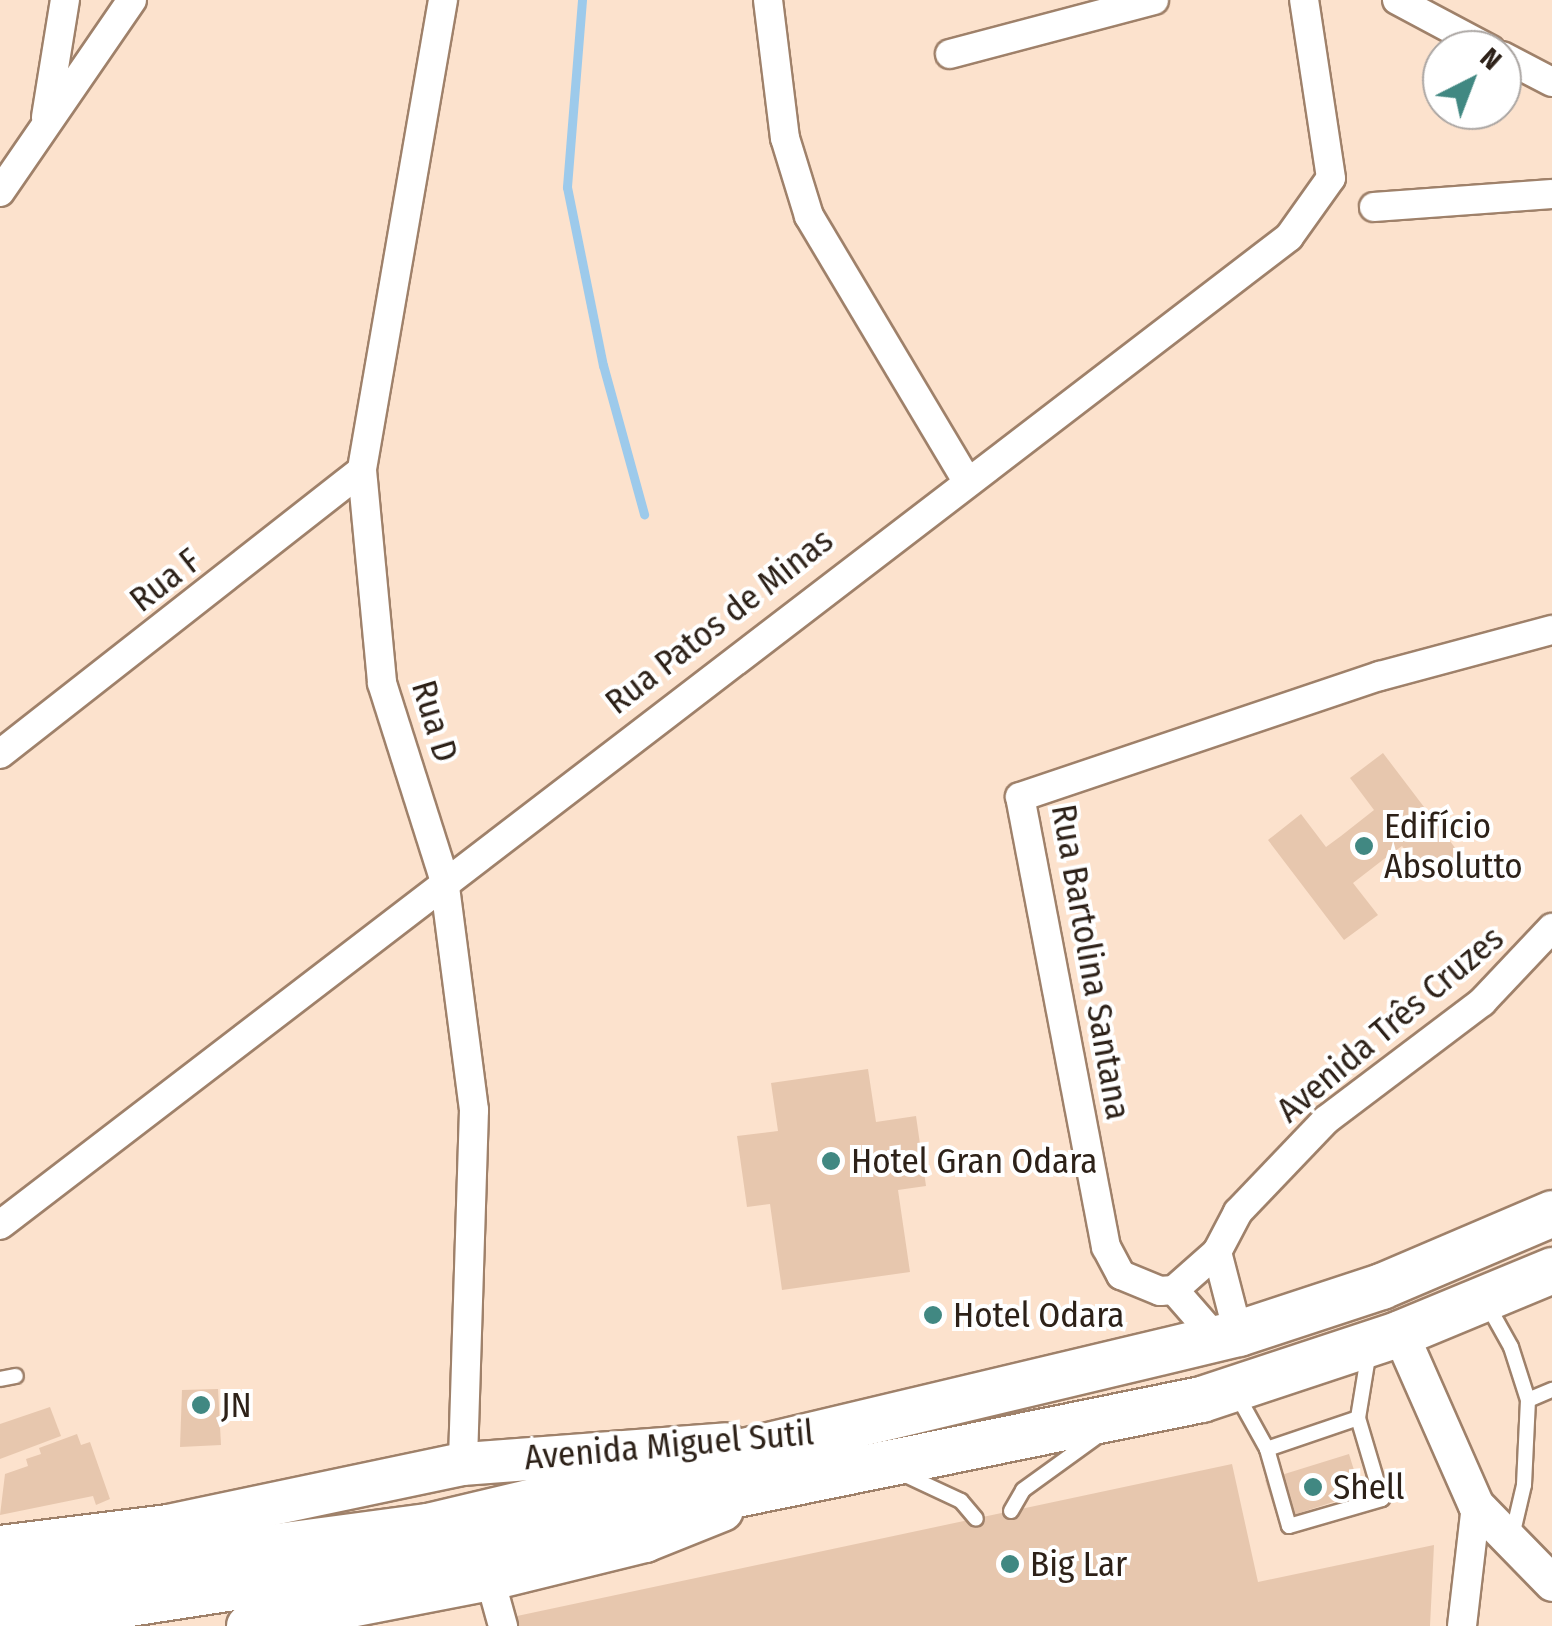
<!DOCTYPE html>
<html>
<head>
<meta charset="utf-8">
<style>
  body { margin:0 }
  #map { position:relative; width:1552px; height:1626px; overflow:hidden; background:#fce2cd; font-family:"Fira Sans Condensed",sans-serif }
  div>[style] { position:absolute }
  .stream>* { height:9px; margin:-4.5px; padding:0 4.5px; transform-origin:4.5px; border-radius:4.5px; background:#9dcaeb }
  .building>* { inset:0; background:#e7c7ae }
  .roads { filter:drop-shadow(2px 0 #9f816a) drop-shadow(-2px 0 #9f816a) drop-shadow(0 2px #9f816a) drop-shadow(0 -2px #9f816a) }
  .service>* { height:14px; margin:-7px; padding:0 7px; transform-origin:7px; border-radius:7px; background:#fff }
  .minor>* { height:28px; margin:-14px; padding:0 14px; transform-origin:14px; border-radius:14px; background:#fff }
  .tertiary>* { height:35px; margin:-17.5px; padding:0 17.5px; transform-origin:17.5px; border-radius:17.5px; background:#fff }
  .primary>* { height:42px; margin:-21px; padding:0 21px; transform-origin:21px; border-radius:21px; background:#fff }
  .trunk>* { height:45px; margin:-22.5px; padding:0 22.5px; transform-origin:22.5px; border-radius:22.5px; background:#fff }
  .dots>* { width:28px; height:28px; translate:-50% -50%; box-sizing:border-box; border:5px solid #fff; border-radius:50% }
  span { translate:-50% -50%; white-space:nowrap; text-align:center; line-height:1.15; -webkit-text-stroke:8px #fff; paint-order:stroke }
  .street-label { font-size:35px; color:#2d2118 }
  .poi-label { font-size:35px; color:#2d2118 }
  .left { translate:0 -50%; text-align:left }
  .north { position:absolute; left:1422px; top:30px; width:100px; height:100px; box-sizing:border-box; background:#fff; border:2px solid #aba6a3; border-radius:50%; rotate:42deg; font-size:28px; font-weight:700; line-height:40px; text-align:center; color:#2d2118 }
  .north::after { content:''; display:block; margin:auto; width:35px; height:45px; background:#418882; clip-path:polygon(50% 0,100% 100%,50% 72%,0 100%) }
</style>
</head>
<body>
<div id="map">
  <div class="stream">
    <i style="left:582px;top:0;width:188px;rotate:94.6deg"></i>
    <i style="left:567px;top:187px;width:182px;rotate:78.6deg"></i>
    <i style="left:603px;top:365px;width:155px;rotate:74.6deg"></i>
  </div>
  <div class="building">
    <i style="clip-path:polygon(1383px 753px,1459px 853px,1426px 878px,1402px 846px,1384px 859px,1353px 883px,1378px 915px,1344px 940px,1268px 840px,1301px 814px,1326px 847px,1341px 836px,1374px 810px,1350px 778px)"></i>
    <i style="clip-path:polygon(868px 1069px,876px 1122px,916px 1116px,926px 1186px,898px 1190px,910px 1272px,782px 1290px,770px 1204px,747px 1207px,737px 1136px,778px 1131px,771px 1083px)"></i>
    <i style="clip-path:polygon(218px 1389px,221px 1445px,180px 1447px,182px 1390px)"></i>
    <i style="clip-path:polygon(50px 1407px,61px 1436px,0 1459px,0 1424px)"></i>
    <i style="clip-path:polygon(77px 1434px,81px 1445px,90px 1442px,110px 1499px,96px 1505px,93px 1496px,0 1515px,5px 1474px,28px 1466px,26px 1459px,41px 1454px,39px 1448px)"></i>
    <i style="clip-path:polygon(1349px 1454px,1361px 1493px,1278px 1520px,1265px 1480px)"></i>
    <i style="clip-path:polygon(1232px 1464px,1258px 1582px,1434px 1545px,1430px 1626px,519px 1626px,517px 1616px)"></i>
  </div>
  <div class="roads">
    <div class="service">
      <i style="left:1487px;top:1304px;width:49px;rotate:60.8deg"></i>
      <i style="left:1511px;top:1347px;width:56px;rotate:72.2deg"></i>
      <i style="left:1528px;top:1400px;width:85px;rotate:92.7deg"></i>
      <i style="left:1524px;top:1485px;width:52px;rotate:103.2deg"></i>
      <i style="left:0;top:1379px;width:16px;rotate:-11deg"></i>
      <i style="left:1236px;top:1393px;width:64px;rotate:61deg"></i>
      <i style="left:1267px;top:1449px;width:96px;rotate:-18.8deg"></i>
      <i style="left:1358px;top:1418px;width:68px;rotate:-80.7deg"></i>
      <i style="left:1528px;top:1400px;width:26px;rotate:-23deg"></i>
      <i style="left:1267px;top:1449px;width:80px;rotate:74.1deg"></i>
      <i style="left:1289px;top:1526px;width:97px;rotate:-16.2deg"></i>
      <i style="left:1382px;top:1499px;width:84px;rotate:-106.5deg"></i>
      <i style="left:901px;top:1473px;width:66px;rotate:25deg"></i>
      <i style="left:961px;top:1501px;width:23px;rotate:50deg"></i>
      <i style="left:1011px;top:1511px;width:24px;rotate:-60deg"></i>
      <i style="left:1023px;top:1490px;width:89px;rotate:-35.8deg"></i>
    </div>
    <div class="minor">
      <i style="left:443px;top:0;width:477px;rotate:99.8deg"></i>
      <i style="left:362px;top:470px;width:214px;rotate:84.6deg"></i>
      <i style="left:382px;top:683px;width:206px;rotate:72.4deg"></i>
      <i style="left:444px;top:879px;width:233px;rotate:82.6deg"></i>
      <i style="left:474px;top:1110px;width:354px;rotate:91.8deg"></i>
      <i style="left:768px;top:0;width:139px;rotate:83deg"></i>
      <i style="left:785px;top:138px;width:82px;rotate:72.9deg"></i>
      <i style="left:809px;top:216px;width:306px;rotate:59.2deg"></i>
      <i style="left:1397px;top:0;width:106px;rotate:28deg"></i>
      <i style="left:950px;top:54px;width:211px;rotate:-14.8deg"></i>
      <i style="left:1502px;top:56px;width:56px;rotate:27.5deg"></i>
      <i style="left:46px;top:117px;width:119px;rotate:-80.8deg"></i>
      <i style="left:0;top:192px;width:233px;rotate:-55.5deg"></i>
      <i style="left:1374px;top:207px;width:178px;rotate:-4.2deg"></i>
      <i style="left:0;top:754px;width:460px;rotate:-38.1deg"></i>
      <i style="left:0;top:1225px;width:1624px;rotate:-37.47deg"></i>
      <i style="left:1289px;top:237px;width:72px;rotate:-54.6deg"></i>
      <i style="left:1331px;top:178px;width:180px;rotate:-98.6deg"></i>
      <i style="left:1217px;top:1252px;width:57px;rotate:138.5deg"></i>
      <i style="left:1174px;top:1290px;width:14px;rotate:176deg"></i>
      <i style="left:1160px;top:1291px;width:42px;rotate:-157.7deg"></i>
      <i style="left:1121px;top:1275px;width:32px;rotate:-118deg"></i>
      <i style="left:1106px;top:1247px;width:458px;rotate:-100.8deg"></i>
      <i style="left:1020px;top:797px;width:380px;rotate:-18.6deg"></i>
      <i style="left:1380px;top:676px;width:178px;rotate:-15deg"></i>
      <i style="left:1174px;top:1290px;width:64px;rotate:48.8deg"></i>
      <i style="left:1238px;top:1333px;width:84px;rotate:-104.5deg"></i>
      <i style="left:1217px;top:1252px;width:45px;rotate:-62.3deg"></i>
      <i style="left:1238px;top:1212px;width:127px;rotate:-46.3deg"></i>
      <i style="left:1326px;top:1120px;width:196px;rotate:-37.1deg"></i>
      <i style="left:1482px;top:1002px;width:102px;rotate:-46.6deg"></i>
      <i style="left:490px;top:1579px;width:49px;rotate:74.5deg"></i>
      <i style="left:1462px;top:1626px;width:122px;rotate:-83.4deg"></i>
    </div>
    <div class="tertiary">
      <i style="left:1400px;top:1333px;width:188px;rotate:66.2deg"></i>
      <i style="left:1476px;top:1505px;width:109px;rotate:45.7deg"></i>
    </div>
    <div class="primary">
      <i style="left:0;top:1547px;width:169px;rotate:-7.1deg"></i>
      <i style="left:168px;top:1526px;width:301px;rotate:-11.9deg"></i>
      <i style="left:463px;top:1464px;width:264px;rotate:-4.3deg"></i>
      <i style="left:248px;top:1626px;width:247px;rotate:-11deg"></i>
      <i style="left:490px;top:1579px;width:160px;rotate:-13.8deg"></i>
      <i style="left:645px;top:1541px;width:83px;rotate:-21.9deg"></i>
    </div>
    <div class="trunk">
      <i style="left:0;top:1583px;width:432px;rotate:-7.6deg"></i>
      <i style="left:428px;top:1526px;width:833px;rotate:-13.4deg"></i>
      <i style="left:1238px;top:1333px;width:151px;rotate:-18.2deg"></i>
      <i style="left:1381px;top:1286px;width:186px;rotate:-23.1deg"></i>
      <i style="left:0;top:1623px;width:442px;rotate:-8.8deg"></i>
      <i style="left:437px;top:1555px;width:780px;rotate:-11.54deg"></i>
      <i style="left:1201px;top:1399px;width:210px;rotate:-18.3deg"></i>
      <i style="left:1400px;top:1333px;width:165px;rotate:-22.5deg"></i>
    </div>
  </div>
  <div class="dots">
    <i style="left:1364px;top:846px;background:#418882"></i>
    <i style="left:831px;top:1161px;background:#418882"></i>
    <i style="left:933px;top:1315px;background:#418882"></i>
    <i style="left:201px;top:1405px;background:#418882"></i>
    <i style="left:1313px;top:1487px;background:#418882"></i>
    <i style="left:1010px;top:1564px;background:#418882"></i>
  </div>
  <div class="street-label">
    <span style="left:165px;top:580px;rotate:-38deg">Rua F</span>
    <span style="left:719px;top:621px;rotate:-38deg">Rua Patos de Minas</span>
    <span style="left:435px;top:721px;rotate:73deg">Rua D</span>
    <span style="left:1091px;top:962px;rotate:80deg">Rua Bartolina Santana</span>
    <span style="left:1390px;top:1024px;rotate:-40deg">Avenida Três Cruzes</span>
    <span style="left:669px;top:1445px;rotate:-5deg">Avenida Miguel Sutil</span>
  </div>
  <div class="poi-label">
    <span class="left" style="left:1384px;top:846px">Edifício<br>Absolutto</span>
    <span class="left" style="left:851px;top:1161px">Hotel Gran Odara</span>
    <span class="left" style="left:953px;top:1315px">Hotel Odara</span>
    <span class="left" style="left:221px;top:1405px">JN</span>
    <span class="left" style="left:1333px;top:1487px">Shell</span>
    <span class="left" style="left:1030px;top:1564px">Big Lar</span>
  </div>
  <div class="north">N</div>
</div>
</body>
</html>
